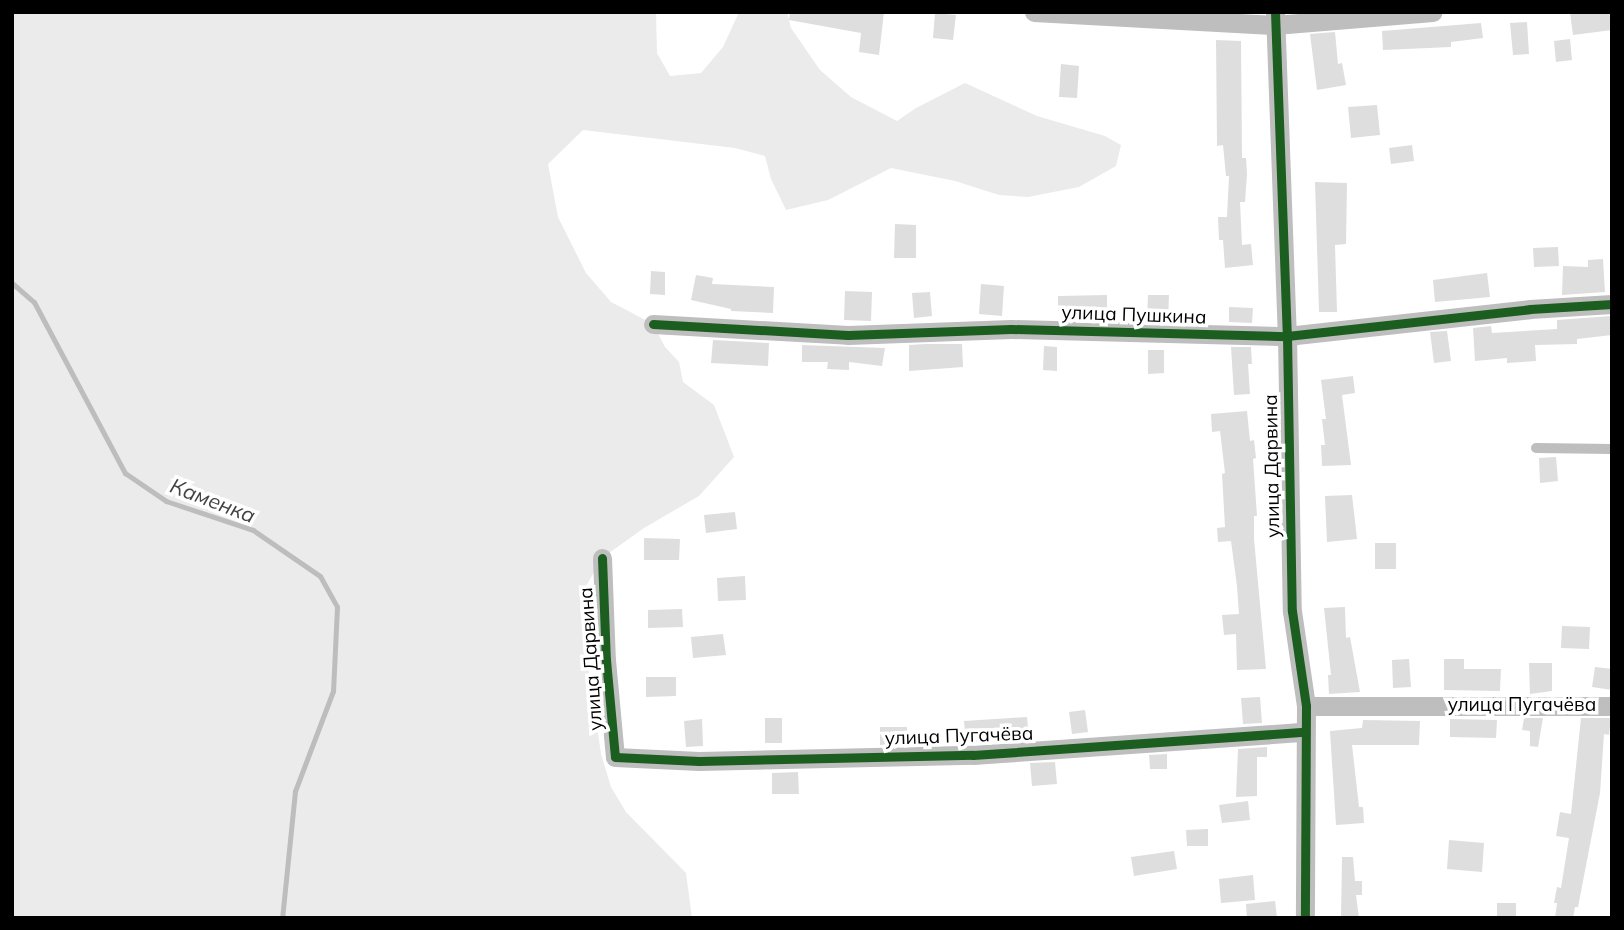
<!DOCTYPE html>
<html>
<head>
<meta charset="utf-8">
<style>
  body { margin:0 }
  #map { position:relative; width:1624px; height:930px; overflow:hidden; background:#fff; font-family:Mulish,sans-serif }
  div>[style] { position:absolute }
  .green>* { inset:0; background:#ebebeb }
  .stream>* { height:5px; margin:-2.5px; padding:0 2.5px; transform-origin:2.5px; border-radius:2.5px; background:#bdbdbd }
  .building>* { inset:0; background:#dedede }
  .service>* { height:10px; margin:-5px; padding:0 5px; transform-origin:5px; border-radius:5px; background:#bebebe }
  .minor>* { height:19px; margin:-9.5px; padding:0 9.5px; transform-origin:9.5px; border-radius:9.5px; background:#bebebe }
  .cycleway>* { height:9px; margin:-4.5px; padding:0 4.5px; transform-origin:4.5px; border-radius:4.5px; background:#1b5e20 }
  span { translate:-50% -50%; white-space:nowrap; text-align:center; line-height:1.15; -webkit-text-stroke:7px #fff; paint-order:stroke }
  .street-label { font-size:19px; color:#000 }
  .water-label { font-size:21px; color:#424242; font-style:italic }
  .frame { position:absolute; inset:0; border:14px solid #000; pointer-events:none }
</style>
</head>
<body>
<div id="map">
  <div class="green">
    <i style="clip-path:polygon(12px 12px,656px 12px,657px 53px,670px 76px,701px 73px,723px 47px,739px 12px,787px 12px,791px 28px,820px 70px,851px 97px,897px 121px,916px 108px,965px 83px,1037px 116px,1105px 136px,1121px 145px,1116px 166px,1079px 187px,1028px 197px,999px 195px,955px 181px,891px 168px,828px 200px,786px 210px,771px 179px,765px 156px,735px 148px,583px 130px,548px 164px,558px 217px,586px 273px,611px 302px,653px 324px,665px 347px,679px 362px,683px 382px,714px 405px,734px 457px,699px 496px,644px 528px,602px 558px,584px 590px,580px 608px,601px 754px,611px 787px,626px 812px,686px 873px,692px 918px,12px 918px)"></i>
  </div>
  <div class="stream">
    <i style="left:12px;top:283px;width:29px;rotate:41deg"></i>
    <i style="left:34px;top:302px;width:194px;rotate:62deg"></i>
    <i style="left:125px;top:473px;width:50px;rotate:34.3deg"></i>
    <i style="left:166px;top:501px;width:92px;rotate:18.4deg"></i>
    <i style="left:253px;top:530px;width:81px;rotate:34.5deg"></i>
    <i style="left:320px;top:576px;width:35px;rotate:61deg"></i>
    <i style="left:337px;top:607px;width:84px;rotate:92.7deg"></i>
    <i style="left:333px;top:691px;width:107px;rotate:110.8deg"></i>
    <i style="left:295px;top:791px;width:128px;rotate:95.8deg"></i>
  </div>
  <div class="building">
    <i style="clip-path:polygon(790px 12px,884px 12px,879px 55px,859px 52px,861px 33px,789px 20px)"></i>
    <i style="clip-path:polygon(1570px 12px,1612px 12px,1612px 30px,1573px 35px)"></i>
    <i style="clip-path:polygon(935px 13px,956px 15px,953px 40px,933px 38px)"></i>
    <i style="clip-path:polygon(1527px 22px,1529px 54px,1513px 55px,1510px 23px)"></i>
    <i style="clip-path:polygon(1481px 23px,1483px 38px,1451px 42px,1451px 47px,1383px 50px,1382px 31px)"></i>
    <i style="clip-path:polygon(1335px 32px,1338px 64px,1342px 63px,1346px 85px,1317px 90px,1310px 34px)"></i>
    <i style="clip-path:polygon(1570px 39px,1572px 60px,1556px 62px,1554px 41px)"></i>
    <i style="clip-path:polygon(1216px 40px,1241px 41px,1242px 158px,1246px 158px,1247px 174px,1245px 202px,1240px 202px,1242px 245px,1251px 244px,1253px 265px,1225px 268px,1223px 240px,1219px 240px,1218px 217px,1227px 217px,1229px 176px,1226px 176px,1223px 145px,1217px 146px)"></i>
    <i style="clip-path:polygon(1061px 64px,1079px 66px,1077px 98px,1059px 97px)"></i>
    <i style="clip-path:polygon(1377px 105px,1380px 135px,1351px 138px,1348px 107px)"></i>
    <i style="clip-path:polygon(1412px 145px,1414px 161px,1391px 164px,1389px 148px)"></i>
    <i style="clip-path:polygon(1315px 182px,1347px 183px,1346px 244px,1335px 245px,1337px 312px,1319px 312px)"></i>
    <i style="clip-path:polygon(895px 224px,916px 225px,916px 258px,894px 258px)"></i>
    <i style="clip-path:polygon(1558px 247px,1559px 266px,1534px 267px,1533px 248px)"></i>
    <i style="clip-path:polygon(1603px 259px,1605px 292px,1562px 295px,1563px 266px,1588px 267px,1588px 260px)"></i>
    <i style="clip-path:polygon(651px 271px,665px 272px,665px 295px,650px 294px)"></i>
    <i style="clip-path:polygon(1487px 273px,1490px 297px,1435px 302px,1433px 280px)"></i>
    <i style="clip-path:polygon(696px 275px,713px 278px,712px 284px,774px 287px,773px 313px,731px 311px,731px 309px,691px 300px)"></i>
    <i style="clip-path:polygon(981px 284px,1004px 286px,1002px 316px,979px 314px)"></i>
    <i style="clip-path:polygon(845px 291px,872px 292px,871px 321px,844px 320px)"></i>
    <i style="clip-path:polygon(930px 292px,932px 316px,914px 318px,912px 293px)"></i>
    <i style="clip-path:polygon(1107px 295px,1107px 319px,1089px 319px,1088px 311px,1058px 311px,1058px 296px)"></i>
    <i style="clip-path:polygon(1148px 295px,1169px 295px,1168px 321px,1147px 320px)"></i>
    <i style="clip-path:polygon(1229px 307px,1253px 308px,1252px 323px,1229px 322px)"></i>
    <i style="clip-path:polygon(1612px 316px,1612px 335px,1577px 339px,1577px 344px,1535px 345px,1536px 361px,1507px 363px,1507px 358px,1475px 361px,1473px 328px,1491px 326px,1492px 333px,1557px 329px,1557px 320px)"></i>
    <i style="clip-path:polygon(1447px 331px,1451px 361px,1434px 363px,1430px 332px)"></i>
    <i style="clip-path:polygon(713px 340px,769px 343px,768px 366px,711px 363px)"></i>
    <i style="clip-path:polygon(926px 344px,962px 344px,963px 367px,909px 371px,909px 345px)"></i>
    <i style="clip-path:polygon(802px 345px,885px 348px,882px 366px,849px 362px,849px 370px,827px 369px,828px 362px,802px 362px)"></i>
    <i style="clip-path:polygon(1044px 346px,1057px 347px,1057px 371px,1043px 370px)"></i>
    <i style="clip-path:polygon(1231px 347px,1251px 347px,1252px 364px,1248px 364px,1250px 394px,1234px 395px)"></i>
    <i style="clip-path:polygon(1148px 350px,1164px 350px,1164px 373px,1148px 374px)"></i>
    <i style="clip-path:polygon(1353px 376px,1355px 393px,1342px 395px,1351px 465px,1322px 466px,1321px 445px,1325px 445px,1322px 419px,1326px 419px,1321px 380px)"></i>
    <i style="clip-path:polygon(1247px 411px,1250px 441px,1254px 440px,1256px 458px,1253px 459px,1257px 516px,1254px 516px,1254px 539px,1266px 669px,1237px 670px,1236px 634px,1224px 635px,1222px 615px,1239px 614px,1237px 586px,1231px 541px,1218px 542px,1217px 528px,1225px 527px,1222px 474px,1225px 473px,1220px 431px,1212px 432px,1211px 414px)"></i>
    <i style="clip-path:polygon(1556px 457px,1558px 481px,1540px 483px,1539px 458px)"></i>
    <i style="clip-path:polygon(1352px 495px,1357px 539px,1327px 542px,1325px 496px)"></i>
    <i style="clip-path:polygon(735px 512px,737px 529px,706px 533px,704px 515px)"></i>
    <i style="clip-path:polygon(644px 538px,680px 539px,679px 560px,644px 560px)"></i>
    <i style="clip-path:polygon(1375px 543px,1396px 543px,1396px 569px,1375px 569px)"></i>
    <i style="clip-path:polygon(745px 576px,746px 600px,718px 601px,717px 578px)"></i>
    <i style="clip-path:polygon(1345px 607px,1346px 638px,1350px 637px,1360px 692px,1329px 694px,1328px 675px,1331px 675px,1324px 608px)"></i>
    <i style="clip-path:polygon(682px 609px,683px 627px,648px 628px,648px 610px)"></i>
    <i style="clip-path:polygon(1562px 626px,1590px 627px,1589px 649px,1561px 648px)"></i>
    <i style="clip-path:polygon(723px 634px,726px 655px,693px 658px,691px 637px)"></i>
    <i style="clip-path:polygon(1409px 659px,1411px 687px,1393px 688px,1392px 660px)"></i>
    <i style="clip-path:polygon(1444px 659px,1464px 659px,1464px 669px,1501px 669px,1500px 691px,1444px 690px)"></i>
    <i style="clip-path:polygon(1529px 663px,1552px 663px,1552px 691px,1530px 694px)"></i>
    <i style="clip-path:polygon(1595px 667px,1612px 669px,1612px 690px,1592px 687px)"></i>
    <i style="clip-path:polygon(646px 677px,676px 677px,676px 696px,646px 697px)"></i>
    <i style="clip-path:polygon(1260px 697px,1262px 723px,1243px 724px,1241px 698px)"></i>
    <i style="clip-path:polygon(1085px 710px,1088px 732px,1072px 734px,1069px 712px)"></i>
    <i style="clip-path:polygon(1027px 717px,1029px 738px,966px 743px,964px 721px)"></i>
    <i style="clip-path:polygon(765px 718px,782px 718px,782px 743px,765px 743px)"></i>
    <i style="clip-path:polygon(1524px 718px,1543px 718px,1538px 747px,1530px 746px,1530px 731px,1522px 730px)"></i>
    <i style="clip-path:polygon(1581px 718px,1611px 718px,1609px 735px,1604px 734px,1600px 793px,1578px 907px,1575px 907px,1573px 918px,1555px 918px,1557px 903px,1554px 903px,1557px 887px,1561px 888px,1569px 838px,1556px 836px,1560px 812px,1571px 814px)"></i>
    <i style="clip-path:polygon(702px 719px,703px 746px,686px 747px,684px 721px)"></i>
    <i style="clip-path:polygon(1450px 719px,1497px 720px,1496px 738px,1450px 737px)"></i>
    <i style="clip-path:polygon(1363px 720px,1420px 721px,1419px 745px,1352px 745px,1359px 807px,1363px 807px,1364px 823px,1336px 825px,1330px 731px,1362px 728px)"></i>
    <i style="clip-path:polygon(880px 727px,907px 727px,907px 744px,880px 745px)"></i>
    <i style="clip-path:polygon(1267px 747px,1267px 757px,1257px 757px,1257px 796px,1236px 797px,1238px 749px)"></i>
    <i style="clip-path:polygon(1167px 754px,1167px 769px,1150px 769px,1149px 755px)"></i>
    <i style="clip-path:polygon(1055px 762px,1057px 784px,1032px 786px,1030px 763px)"></i>
    <i style="clip-path:polygon(798px 772px,799px 794px,772px 794px,772px 773px)"></i>
    <i style="clip-path:polygon(1248px 801px,1250px 820px,1222px 823px,1219px 805px)"></i>
    <i style="clip-path:polygon(1208px 829px,1208px 846px,1187px 846px,1186px 830px)"></i>
    <i style="clip-path:polygon(1449px 840px,1484px 843px,1482px 872px,1447px 869px)"></i>
    <i style="clip-path:polygon(1174px 851px,1177px 869px,1134px 876px,1131px 857px)"></i>
    <i style="clip-path:polygon(1342px 857px,1353px 857px,1355px 881px,1362px 881px,1362px 895px,1356px 895px,1359px 918px,1341px 918px)"></i>
    <i style="clip-path:polygon(1253px 875px,1255px 900px,1221px 903px,1219px 879px)"></i>
    <i style="clip-path:polygon(1275px 901px,1277px 918px,1247px 918px,1246px 904px)"></i>
    <i style="clip-path:polygon(1497px 903px,1516px 903px,1516px 918px,1497px 918px)"></i>
  </div>
  <div class="service">
    <i style="left:1536px;top:448px;width:76px;rotate:0.8deg"></i>
  </div>
  <div class="minor">
    <i style="left:1034px;top:12px;width:241px;rotate:3.1deg"></i>
    <i style="left:1275px;top:25px;width:158px;rotate:-4.7deg"></i>
    <i style="left:1275px;top:12px;width:324px;rotate:87.9deg"></i>
    <i style="left:1287px;top:336px;width:275px;rotate:89deg"></i>
    <i style="left:1292px;top:611px;width:96px;rotate:81.6deg"></i>
    <i style="left:1306px;top:706px;width:212px;rotate:90.3deg"></i>
    <i style="left:653px;top:324px;width:195px;rotate:3.2deg"></i>
    <i style="left:848px;top:335px;width:163px;rotate:-2.1deg"></i>
    <i style="left:1011px;top:329px;width:276px;rotate:1.5deg"></i>
    <i style="left:1287px;top:336px;width:244px;rotate:-6.3deg"></i>
    <i style="left:1530px;top:309px;width:82px;rotate:-3.5deg"></i>
    <i style="left:602px;top:558px;width:102px;rotate:87.8deg"></i>
    <i style="left:606px;top:660px;width:97px;rotate:84.7deg"></i>
    <i style="left:615px;top:757px;width:84px;rotate:2.7deg"></i>
    <i style="left:699px;top:761px;width:274px;rotate:-1.3deg"></i>
    <i style="left:973px;top:755px;width:332px;rotate:-4deg"></i>
    <i style="left:1306px;top:706px;width:306px"></i>
  </div>
  <div class="cycleway">
    <i style="left:1275px;top:12px;width:324px;rotate:87.9deg"></i>
    <i style="left:1287px;top:336px;width:275px;rotate:89deg"></i>
    <i style="left:1292px;top:611px;width:96px;rotate:81.6deg"></i>
    <i style="left:1306px;top:706px;width:212px;rotate:90.3deg"></i>
    <i style="left:653px;top:324px;width:195px;rotate:3.2deg"></i>
    <i style="left:848px;top:335px;width:163px;rotate:-2.1deg"></i>
    <i style="left:1011px;top:329px;width:276px;rotate:1.5deg"></i>
    <i style="left:1287px;top:336px;width:244px;rotate:-6.3deg"></i>
    <i style="left:1530px;top:309px;width:82px;rotate:-3.5deg"></i>
    <i style="left:602px;top:558px;width:102px;rotate:87.8deg"></i>
    <i style="left:606px;top:660px;width:97px;rotate:84.7deg"></i>
    <i style="left:615px;top:757px;width:84px;rotate:2.7deg"></i>
    <i style="left:699px;top:761px;width:274px;rotate:-1.3deg"></i>
    <i style="left:973px;top:755px;width:332px;rotate:-4deg"></i>
  </div>
  <div class="street-label">
    <span style="left:1134px;top:315px;rotate:2deg">улица Пушкина</span>
    <span style="left:1272px;top:466px;rotate:-91deg">улица Дарвина</span>
    <span style="left:591px;top:659px;rotate:-94deg">улица Дарвина</span>
    <span style="left:1522px;top:705px">улица Пугачёва</span>
    <span style="left:959px;top:736px;rotate:-2deg">улица Пугачёва</span>
  </div>
  <div class="water-label">
    <span style="left:213px;top:500px;rotate:21deg">Каменка</span>
  </div>
  <div class="frame"></div>
</div>
</body>
</html>
